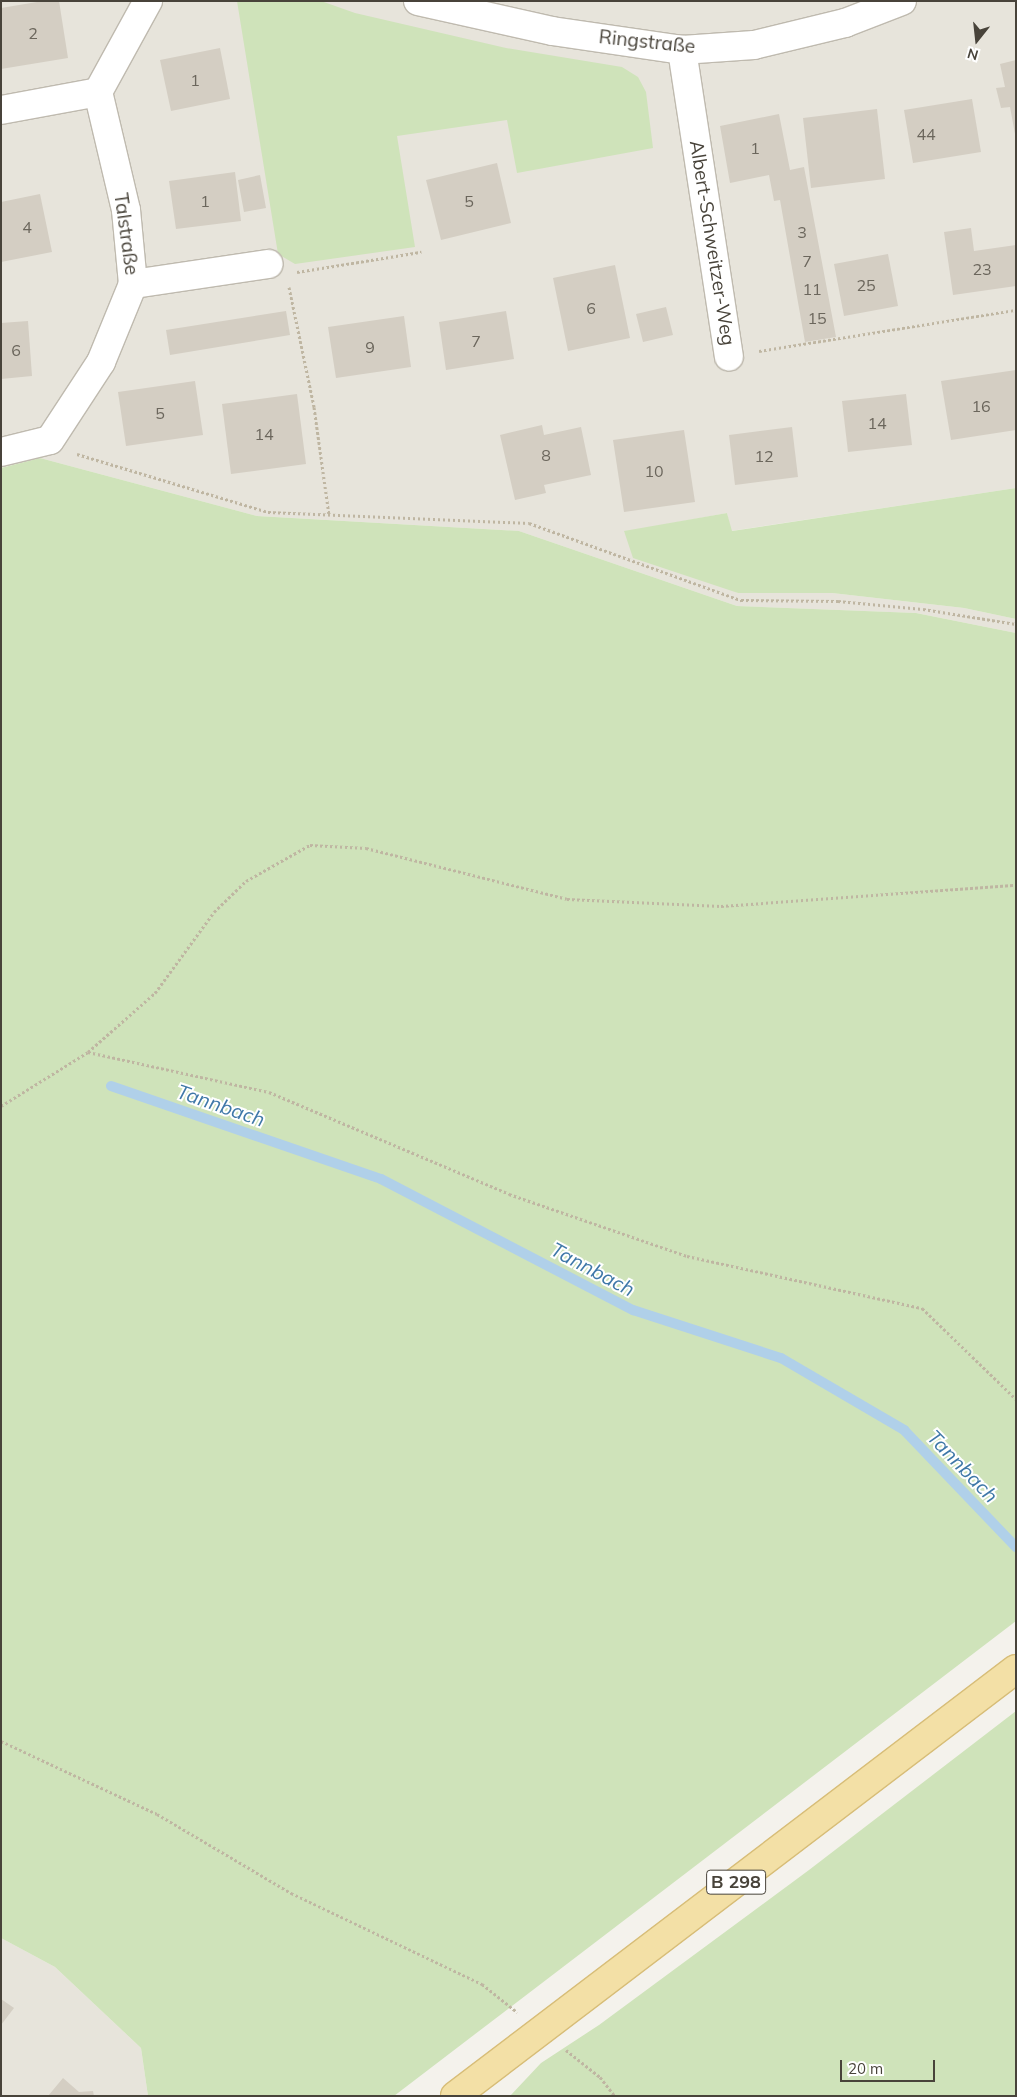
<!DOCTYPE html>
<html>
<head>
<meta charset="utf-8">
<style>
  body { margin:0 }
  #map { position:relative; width:1017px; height:2097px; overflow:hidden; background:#f4f2ec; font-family:Mulish,sans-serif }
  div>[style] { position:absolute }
  .residential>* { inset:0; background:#e7e4db }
  .green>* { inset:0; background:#cfe3ba }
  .stream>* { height:10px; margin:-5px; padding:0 5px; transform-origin:5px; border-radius:5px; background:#b0d0e9 }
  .building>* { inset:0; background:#d4cec3 }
  .path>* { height:3px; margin-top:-1.5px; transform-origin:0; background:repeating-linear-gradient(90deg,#bfb6a2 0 2.5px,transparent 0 5px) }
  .roads { filter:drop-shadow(1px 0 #bfbaaf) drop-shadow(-1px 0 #bfbaaf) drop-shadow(0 1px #bfbaaf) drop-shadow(0 -1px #bfbaaf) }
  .street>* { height:28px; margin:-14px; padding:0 14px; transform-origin:14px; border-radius:14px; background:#fff }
  .bridges { filter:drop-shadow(1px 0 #d7bd78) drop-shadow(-1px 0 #d7bd78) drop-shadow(0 1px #d7bd78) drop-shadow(0 -1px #d7bd78) }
  .primary-bridge>* { height:28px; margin:-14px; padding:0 14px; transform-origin:14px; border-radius:14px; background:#f3e0a6 }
  span { translate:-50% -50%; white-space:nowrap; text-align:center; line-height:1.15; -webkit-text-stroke:4px #fff; paint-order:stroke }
  .number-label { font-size:16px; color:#6b665c }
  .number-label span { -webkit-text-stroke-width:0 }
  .shield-label span { padding:1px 4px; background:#fff; border:1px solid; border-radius:4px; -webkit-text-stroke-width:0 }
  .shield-label { font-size:18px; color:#48433a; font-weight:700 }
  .street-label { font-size:19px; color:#48433a }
  .water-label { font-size:20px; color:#3f78a8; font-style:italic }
  .frame { position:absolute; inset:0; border:2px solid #48433a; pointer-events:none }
  .north { position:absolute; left:952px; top:15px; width:50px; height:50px; -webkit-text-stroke:4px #fff; paint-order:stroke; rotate:196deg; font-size:14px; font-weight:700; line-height:20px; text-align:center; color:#48433a }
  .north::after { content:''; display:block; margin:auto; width:18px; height:22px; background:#48433a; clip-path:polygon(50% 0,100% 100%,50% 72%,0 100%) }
  .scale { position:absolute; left:840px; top:2060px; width:95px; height:22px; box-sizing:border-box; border:2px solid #48433a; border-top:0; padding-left:6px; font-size:15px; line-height:18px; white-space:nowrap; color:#48433a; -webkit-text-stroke:4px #fff; paint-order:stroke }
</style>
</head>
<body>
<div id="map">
  <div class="residential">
    <i style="clip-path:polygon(1px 1px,1016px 1px,1016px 488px,731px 531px,727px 513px,624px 532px,738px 593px,832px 593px,964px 608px,1016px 619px,1016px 633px,916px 613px,737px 606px,519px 531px,257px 516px,40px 458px,1px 468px)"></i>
    <i style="clip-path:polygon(1px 1938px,55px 1967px,141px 2048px,148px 2096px,1px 2096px)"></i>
  </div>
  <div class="green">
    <i style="clip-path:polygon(237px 1px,321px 1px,355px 13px,506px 48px,622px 67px,638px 77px,646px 92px,653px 148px,517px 173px,507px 120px,397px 136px,415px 247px,295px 264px,278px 254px)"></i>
    <i style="clip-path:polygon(40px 458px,257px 516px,519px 531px,737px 606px,916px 613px,1016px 633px,1016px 1621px,394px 2096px,148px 2096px,141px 2048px,55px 1967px,1px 1938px,1px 468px)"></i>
    <i style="clip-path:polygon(1016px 488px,1016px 619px,964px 608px,832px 593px,738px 593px,633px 558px,624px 531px,727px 513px,732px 531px)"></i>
    <i style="clip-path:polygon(1016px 1711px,1016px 2096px,510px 2096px,541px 2063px,599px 2025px,809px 1870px)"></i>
  </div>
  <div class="stream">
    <i style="left:111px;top:1086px;width:286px;rotate:19deg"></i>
    <i style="left:381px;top:1179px;width:284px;rotate:27.5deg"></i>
    <i style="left:633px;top:1310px;width:156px;rotate:18deg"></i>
    <i style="left:781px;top:1358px;width:143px;rotate:30.3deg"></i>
    <i style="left:904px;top:1430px;width:162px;rotate:46.3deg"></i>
  </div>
  <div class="building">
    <i style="clip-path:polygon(43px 1px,59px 1px,68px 58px,1px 69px,1px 8px)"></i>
    <i style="clip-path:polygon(220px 48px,230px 99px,171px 111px,160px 60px)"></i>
    <i style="clip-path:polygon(1016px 60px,1016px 134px,1015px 134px,1010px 107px,1001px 108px,996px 88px,1005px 87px,1000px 64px)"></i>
    <i style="clip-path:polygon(972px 99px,981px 152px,913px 163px,904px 110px)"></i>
    <i style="clip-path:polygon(877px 109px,885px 179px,811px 188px,803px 118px)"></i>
    <i style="clip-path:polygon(779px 114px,790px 170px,804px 167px,836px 337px,805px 342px,780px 200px,774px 201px,769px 175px,730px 183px,720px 126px)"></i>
    <i style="clip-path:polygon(497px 163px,511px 223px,441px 240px,426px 180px)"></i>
    <i style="clip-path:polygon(235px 172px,241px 221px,176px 229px,169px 181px)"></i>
    <i style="clip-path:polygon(260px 175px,266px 208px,244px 212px,238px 180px)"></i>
    <i style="clip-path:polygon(40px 194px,52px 252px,1px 262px,1px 202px)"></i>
    <i style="clip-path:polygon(971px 228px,974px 251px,1016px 245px,1016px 286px,953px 295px,944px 232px)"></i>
    <i style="clip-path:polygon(888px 254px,898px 306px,844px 316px,834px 264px)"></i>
    <i style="clip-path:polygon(615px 265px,630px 338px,568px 351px,553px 278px)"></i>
    <i style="clip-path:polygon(666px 307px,673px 335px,643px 342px,636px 314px)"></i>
    <i style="clip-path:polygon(286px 311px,290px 335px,170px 355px,166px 330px)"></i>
    <i style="clip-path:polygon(506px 311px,514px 359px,446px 370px,439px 322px)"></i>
    <i style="clip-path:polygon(404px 316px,411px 367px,336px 378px,328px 327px)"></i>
    <i style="clip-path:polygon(28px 321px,32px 376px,1px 379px,1px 323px)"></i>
    <i style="clip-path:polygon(1016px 370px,1016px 430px,951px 440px,941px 381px)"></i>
    <i style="clip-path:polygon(195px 381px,203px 435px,126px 446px,118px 392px)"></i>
    <i style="clip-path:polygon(297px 394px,306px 464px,231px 474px,222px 404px)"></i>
    <i style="clip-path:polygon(906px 394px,912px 445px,848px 452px,842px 401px)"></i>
    <i style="clip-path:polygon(542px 425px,544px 435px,581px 427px,591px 475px,544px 485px,546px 493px,515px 500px,500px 435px)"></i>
    <i style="clip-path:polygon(792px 427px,798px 477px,735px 485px,729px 435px)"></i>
    <i style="clip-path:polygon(684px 430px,695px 502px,624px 512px,613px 440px)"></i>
    <i style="clip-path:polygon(1px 1999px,14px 2008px,1px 2025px)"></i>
    <i style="clip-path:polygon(63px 2078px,79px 2092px,93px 2091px,94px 2096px,48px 2096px)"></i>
  </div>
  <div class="path">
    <i style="left:297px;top:272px;width:126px;rotate:-9.2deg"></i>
    <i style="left:289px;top:287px;width:123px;rotate:78.2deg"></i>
    <i style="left:314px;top:407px;width:109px;rotate:82.1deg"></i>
    <i style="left:759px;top:351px;width:260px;rotate:-9.1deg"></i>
    <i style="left:77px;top:454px;width:200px;rotate:16.9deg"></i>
    <i style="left:268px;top:512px;width:261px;rotate:2.4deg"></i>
    <i style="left:529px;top:523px;width:226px;rotate:20deg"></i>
    <i style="left:741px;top:600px;width:97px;rotate:0.6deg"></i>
    <i style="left:838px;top:601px;width:85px;rotate:5.4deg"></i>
    <i style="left:923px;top:609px;width:94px;rotate:9.2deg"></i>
    <i style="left:88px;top:1052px;width:89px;rotate:-41.4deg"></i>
    <i style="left:155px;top:993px;width:100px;rotate:-53.9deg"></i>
    <i style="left:214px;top:912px;width:45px;rotate:-44.1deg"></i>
    <i style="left:246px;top:881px;width:73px;rotate:-29.4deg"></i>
    <i style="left:310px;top:845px;width:56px;rotate:3.1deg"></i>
    <i style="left:366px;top:848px;width:207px;rotate:14.2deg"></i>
    <i style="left:567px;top:899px;width:154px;rotate:2.6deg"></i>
    <i style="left:721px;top:906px;width:296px;rotate:-4.1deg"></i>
    <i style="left:1px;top:1106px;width:102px;rotate:-31.8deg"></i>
    <i style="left:88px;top:1052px;width:185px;rotate:12.5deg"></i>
    <i style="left:269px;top:1092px;width:261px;rotate:23deg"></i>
    <i style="left:509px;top:1194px;width:188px;rotate:19.2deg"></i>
    <i style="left:687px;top:1256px;width:241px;rotate:12.5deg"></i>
    <i style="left:922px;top:1308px;width:131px;rotate:44.1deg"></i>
    <i style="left:1px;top:1741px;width:172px;rotate:25.1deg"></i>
    <i style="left:157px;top:1814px;width:156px;rotate:30.5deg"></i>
    <i style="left:291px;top:1893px;width:212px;rotate:25.5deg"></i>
    <i style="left:482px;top:1984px;width:45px;rotate:38.7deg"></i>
    <i style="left:566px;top:2050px;width:43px;rotate:38.5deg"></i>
    <i style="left:600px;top:2077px;width:24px;rotate:52deg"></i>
  </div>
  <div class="roads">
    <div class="street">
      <i style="left:418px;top:1px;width:137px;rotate:12.6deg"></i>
      <i style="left:552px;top:31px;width:131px;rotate:8.3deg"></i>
      <i style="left:682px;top:50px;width:72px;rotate:-4deg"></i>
      <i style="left:754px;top:45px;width:94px;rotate:-13.6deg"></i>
      <i style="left:845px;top:23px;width:61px;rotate:-21.1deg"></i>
      <i style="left:682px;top:50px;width:310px;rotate:81.3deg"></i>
      <i style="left:1px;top:110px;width:99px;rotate:-10.5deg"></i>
      <i style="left:133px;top:284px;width:137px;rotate:-8.4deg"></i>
      <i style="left:1px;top:452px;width:50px;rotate:-13.8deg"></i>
      <i style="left:50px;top:440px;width:93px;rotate:-56.8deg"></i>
      <i style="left:101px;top:362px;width:84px;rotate:-67.7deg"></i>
      <i style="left:133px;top:284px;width:74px;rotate:-95.4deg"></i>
      <i style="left:126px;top:210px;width:121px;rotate:-103.3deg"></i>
      <i style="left:98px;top:92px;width:104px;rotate:-61.2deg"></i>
    </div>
  </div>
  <div class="bridges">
    <div class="primary-bridge">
      <i style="left:455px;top:2096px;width:705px;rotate:-37.28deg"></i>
    </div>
  </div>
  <div class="number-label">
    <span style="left:33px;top:33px">2</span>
    <span style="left:195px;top:80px">1</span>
    <span style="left:926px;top:134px">44</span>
    <span style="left:755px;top:148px">1</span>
    <span style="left:205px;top:201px">1</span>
    <span style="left:469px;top:201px">5</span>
    <span style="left:27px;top:227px">4</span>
    <span style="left:802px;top:232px">3</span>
    <span style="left:807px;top:261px">7</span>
    <span style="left:982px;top:269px">23</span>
    <span style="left:866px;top:285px">25</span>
    <span style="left:812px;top:289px">11</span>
    <span style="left:591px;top:308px">6</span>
    <span style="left:817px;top:318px">15</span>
    <span style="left:476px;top:341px">7</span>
    <span style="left:370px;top:347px">9</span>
    <span style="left:16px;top:350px">6</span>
    <span style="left:981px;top:406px">16</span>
    <span style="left:160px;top:413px">5</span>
    <span style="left:877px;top:423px">14</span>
    <span style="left:264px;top:434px">14</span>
    <span style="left:546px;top:455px">8</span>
    <span style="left:764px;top:456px">12</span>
    <span style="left:654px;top:471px">10</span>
  </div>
  <div class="shield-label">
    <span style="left:736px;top:1882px">B 298</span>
  </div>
  <div class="street-label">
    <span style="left:647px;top:42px;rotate:6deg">Ringstraße</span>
    <span style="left:126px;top:234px;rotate:82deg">Talstraße</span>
    <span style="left:712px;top:243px;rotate:81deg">Albert-Schweitzer-Weg</span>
  </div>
  <div class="water-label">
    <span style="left:221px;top:1105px;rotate:19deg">Tannbach</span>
    <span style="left:593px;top:1269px;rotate:28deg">Tannbach</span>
    <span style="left:963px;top:1466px;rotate:46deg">Tannbach</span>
  </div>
  <div class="frame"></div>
  <div class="north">N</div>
  <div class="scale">20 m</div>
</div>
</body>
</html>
